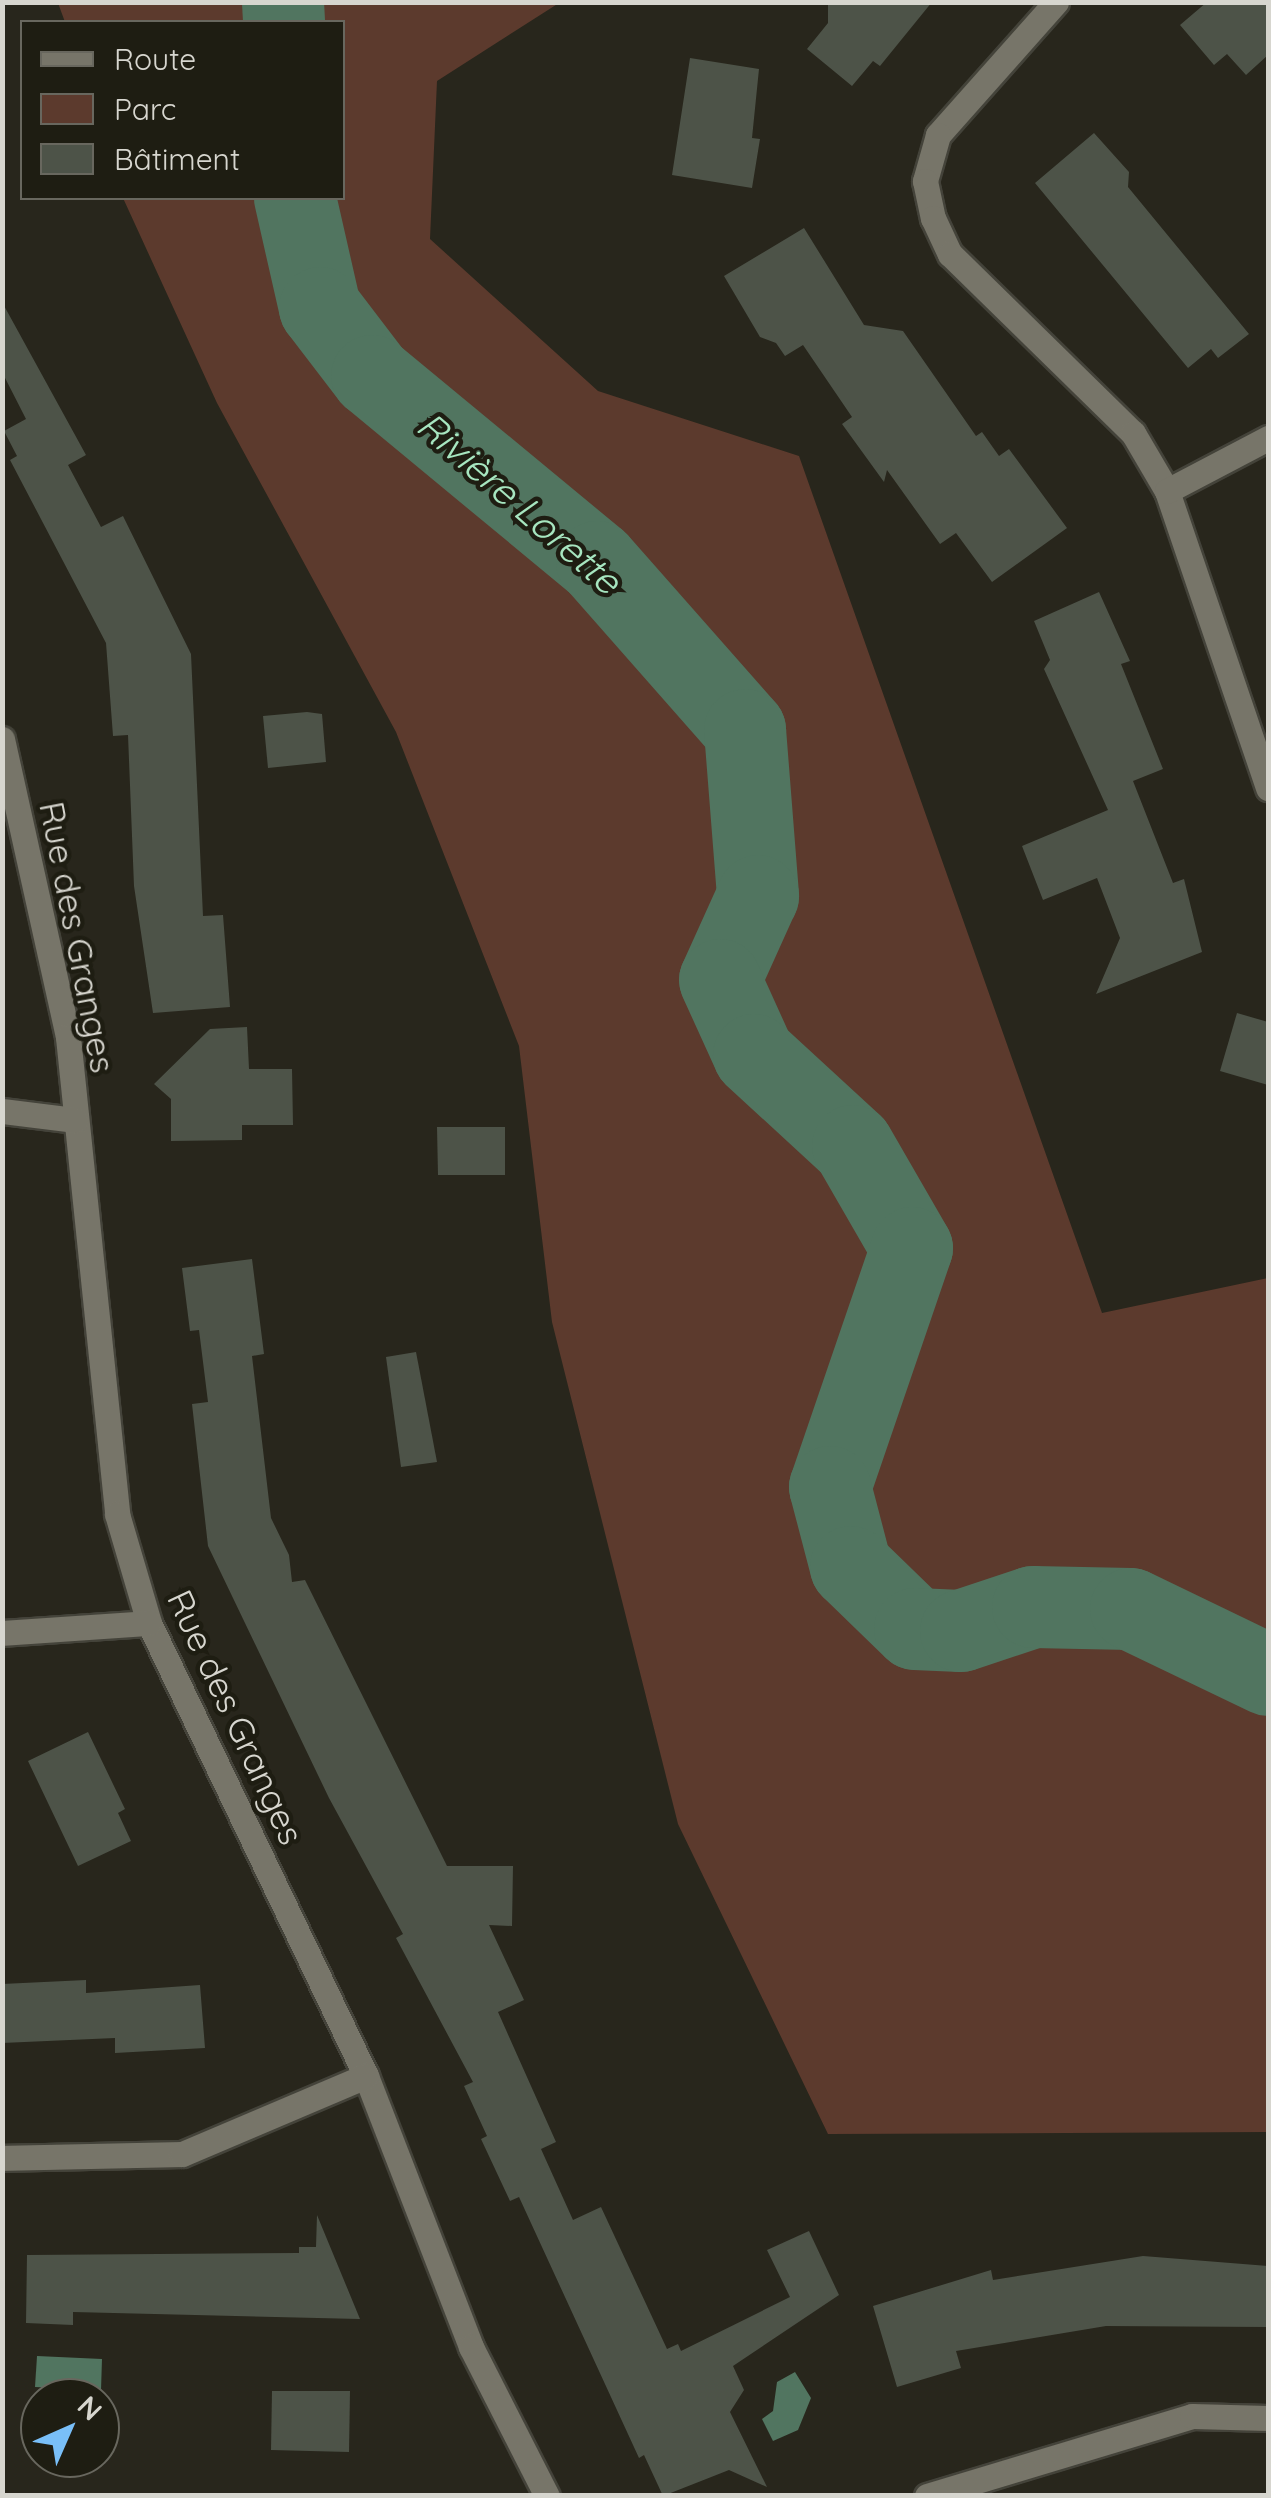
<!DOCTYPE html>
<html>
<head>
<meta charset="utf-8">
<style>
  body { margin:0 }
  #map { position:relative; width:1271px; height:2498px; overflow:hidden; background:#28261c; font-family:Quicksand,sans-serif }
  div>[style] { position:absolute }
  .green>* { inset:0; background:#5c3a2d }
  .water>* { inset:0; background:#517560 }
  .river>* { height:82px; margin:-41px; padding:0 41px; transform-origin:41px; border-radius:41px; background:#517560 }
  .building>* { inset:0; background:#4d5348 }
  .roads { filter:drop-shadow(2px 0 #44433a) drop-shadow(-2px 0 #44433a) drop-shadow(0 2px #44433a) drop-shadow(0 -2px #44433a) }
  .minor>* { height:25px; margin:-12.5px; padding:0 12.5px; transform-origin:12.5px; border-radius:12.5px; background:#777569 }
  span { translate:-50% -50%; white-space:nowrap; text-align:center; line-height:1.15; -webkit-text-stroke:9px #1e1d12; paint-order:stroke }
  .street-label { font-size:35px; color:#d7d6cf }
  .water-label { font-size:38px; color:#a7e6c0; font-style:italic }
  .frame { position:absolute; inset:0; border:5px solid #d7d6cf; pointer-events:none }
  .legend { position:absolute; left:20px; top:20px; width:325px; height:180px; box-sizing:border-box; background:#1e1d12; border:2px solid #68675e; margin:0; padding:12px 18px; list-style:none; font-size:30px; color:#d7d6cf }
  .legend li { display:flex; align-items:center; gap:20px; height:50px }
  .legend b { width:50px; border:2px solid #68675e }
  .north { position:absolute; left:20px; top:2378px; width:100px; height:100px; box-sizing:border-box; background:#1e1d12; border:2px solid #68675e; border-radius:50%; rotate:45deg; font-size:28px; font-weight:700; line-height:40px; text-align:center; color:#d7d6cf }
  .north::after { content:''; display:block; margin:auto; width:35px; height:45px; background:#79bff8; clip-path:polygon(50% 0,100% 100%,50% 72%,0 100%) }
</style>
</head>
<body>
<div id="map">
  <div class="green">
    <i style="clip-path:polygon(58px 3px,559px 3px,437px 81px,430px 239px,598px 391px,799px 456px,1102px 1313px,1268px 1278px,1268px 2132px,828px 2134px,678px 1824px,552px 1322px,519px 1046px,396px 732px,217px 403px,123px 198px,342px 198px,342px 22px,65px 22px)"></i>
  </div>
  <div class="water">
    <i style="clip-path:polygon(37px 2356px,102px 2359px,101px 2390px,35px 2387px)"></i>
    <i style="clip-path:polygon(795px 2372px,811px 2398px,798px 2430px,773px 2441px,762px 2419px,773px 2411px,777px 2382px)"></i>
  </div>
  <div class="river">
    <i style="left:283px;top:2px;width:20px;rotate:87deg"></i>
    <i style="left:295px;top:198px;width:113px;rotate:77.2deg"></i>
    <i style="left:320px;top:308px;width:86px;rotate:52.6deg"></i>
    <i style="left:372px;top:376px;width:292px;rotate:39.6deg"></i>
    <i style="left:597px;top:562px;width:224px;rotate:48.6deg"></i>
    <i style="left:745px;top:730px;width:167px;rotate:85.5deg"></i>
    <i style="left:758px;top:896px;width:92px;rotate:114.3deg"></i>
    <i style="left:720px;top:980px;width:82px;rotate:65.6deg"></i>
    <i style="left:754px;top:1055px;width:134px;rotate:42.6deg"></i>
    <i style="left:853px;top:1146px;width:118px;rotate:60deg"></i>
    <i style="left:912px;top:1248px;width:253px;rotate:108.9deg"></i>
    <i style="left:830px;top:1487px;width:83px;rotate:75.3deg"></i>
    <i style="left:851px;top:1567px;width:89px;rotate:44.1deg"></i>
    <i style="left:915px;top:1629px;width:46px;rotate:2.5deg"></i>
    <i style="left:961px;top:1631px;width:76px;rotate:-18.4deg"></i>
    <i style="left:1033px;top:1607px;width:98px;rotate:1.2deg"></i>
    <i style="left:1131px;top:1609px;width:152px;rotate:25.7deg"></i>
  </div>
  <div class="building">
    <i style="clip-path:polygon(828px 2px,932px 2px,880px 66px,873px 61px,852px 86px,807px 49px,828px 23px)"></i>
    <i style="clip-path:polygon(1207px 2px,1268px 2px,1268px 55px,1246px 75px,1227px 54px,1214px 65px,1180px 25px)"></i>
    <i style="clip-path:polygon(690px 58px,759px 69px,752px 138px,760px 139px,752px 188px,672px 175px)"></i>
    <i style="clip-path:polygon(1094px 133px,1129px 172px,1128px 187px,1249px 334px,1218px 358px,1211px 349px,1188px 368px,1035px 183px)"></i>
    <i style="clip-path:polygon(804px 228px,864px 325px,903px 331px,976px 436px,982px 432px,999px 456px,1009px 449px,1067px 528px,992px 582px,956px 533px,940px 544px,887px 470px,884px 482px,842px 424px,852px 417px,803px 345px,785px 356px,776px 343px,760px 337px,724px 276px)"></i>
    <i style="clip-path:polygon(2px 302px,86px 455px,68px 465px,101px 527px,123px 516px,191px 654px,203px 916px,223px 915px,230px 1007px,153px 1013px,134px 886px,128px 735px,113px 736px,106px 643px,10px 460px,17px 456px,4px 431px,26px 419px,2px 372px)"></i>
    <i style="clip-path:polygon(1099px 592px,1130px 661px,1121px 664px,1163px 769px,1133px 781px,1173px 883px,1184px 879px,1202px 952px,1096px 994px,1120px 938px,1097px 878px,1043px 900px,1022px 846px,1108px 810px,1044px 669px,1050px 660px,1034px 621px)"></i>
    <i style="clip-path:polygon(307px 712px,322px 714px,326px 762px,268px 768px,263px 716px)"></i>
    <i style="clip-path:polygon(1237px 1013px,1268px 1022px,1268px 1085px,1220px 1071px)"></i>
    <i style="clip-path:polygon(247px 1027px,249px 1069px,292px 1069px,293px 1125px,242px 1125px,242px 1140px,171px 1141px,171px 1099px,154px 1084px,210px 1029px)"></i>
    <i style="clip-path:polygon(437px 1127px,505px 1127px,505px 1175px,438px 1175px)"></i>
    <i style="clip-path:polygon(252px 1259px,264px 1354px,252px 1356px,271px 1518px,289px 1555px,292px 1582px,305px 1580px,447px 1866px,513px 1866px,512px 1926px,489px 1925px,524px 2000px,498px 2012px,556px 2142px,541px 2149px,573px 2220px,601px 2207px,667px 2349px,678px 2344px,681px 2351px,790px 2297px,767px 2250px,809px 2231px,839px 2295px,733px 2366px,744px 2390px,730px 2412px,767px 2487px,729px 2470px,663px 2496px,644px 2455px,639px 2458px,519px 2197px,510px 2201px,481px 2139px,487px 2136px,464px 2086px,473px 2082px,396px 1938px,403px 1934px,329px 1798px,208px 1546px,192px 1404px,208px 1402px,199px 1330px,190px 1331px,182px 1268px)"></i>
    <i style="clip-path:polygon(416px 1352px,437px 1462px,401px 1467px,386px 1357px)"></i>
    <i style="clip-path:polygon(88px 1732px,125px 1809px,118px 1813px,131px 1841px,78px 1866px,28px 1761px)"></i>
    <i style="clip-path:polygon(86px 1980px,86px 1993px,200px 1985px,205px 2048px,115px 2053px,115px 2038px,2px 2043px,2px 1984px)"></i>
    <i style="clip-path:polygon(317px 2215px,360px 2319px,73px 2312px,73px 2325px,26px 2323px,27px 2255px,299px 2253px,299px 2247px,316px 2247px)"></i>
    <i style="clip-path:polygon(1143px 2256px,1268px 2266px,1268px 2327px,1106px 2326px,956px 2351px,961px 2368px,897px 2387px,873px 2306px,991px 2270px,993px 2280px)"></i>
    <i style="clip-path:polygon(272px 2391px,350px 2391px,349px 2452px,271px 2450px)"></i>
  </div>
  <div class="roads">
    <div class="minor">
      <i style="left:1056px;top:2px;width:178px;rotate:131.6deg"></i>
      <i style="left:938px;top:135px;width:48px;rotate:105.8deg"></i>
      <i style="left:925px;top:181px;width:38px;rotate:78deg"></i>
      <i style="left:933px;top:218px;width:40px;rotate:65deg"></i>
      <i style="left:950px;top:254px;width:256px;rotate:44.4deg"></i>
      <i style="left:1133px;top:433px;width:67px;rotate:59.6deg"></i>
      <i style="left:1167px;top:491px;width:314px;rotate:71.2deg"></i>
      <i style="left:1167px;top:491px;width:114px;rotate:-27.7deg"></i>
      <i style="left:2px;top:739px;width:305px;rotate:77.5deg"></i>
      <i style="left:68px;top:1037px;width:480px;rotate:84.1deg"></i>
      <i style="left:117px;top:1514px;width:114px;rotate:73.6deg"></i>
      <i style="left:149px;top:1623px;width:502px;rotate:64.4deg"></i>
      <i style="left:366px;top:2076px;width:291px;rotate:68.8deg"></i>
      <i style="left:471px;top:2347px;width:167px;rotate:63deg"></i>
      <i style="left:2px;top:1111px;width:74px;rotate:7deg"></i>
      <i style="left:2px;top:1633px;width:147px;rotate:-3.9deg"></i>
      <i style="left:2px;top:2158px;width:180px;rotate:-1.3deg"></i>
      <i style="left:182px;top:2154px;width:200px;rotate:-23deg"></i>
      <i style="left:927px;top:2496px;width:277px;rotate:-16.8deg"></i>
      <i style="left:1192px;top:2416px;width:76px;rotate:1.5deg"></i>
    </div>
  </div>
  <div class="street-label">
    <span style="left:78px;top:937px;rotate:79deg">Rue des Granges</span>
    <span style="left:236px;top:1717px;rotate:65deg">Rue des Granges</span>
  </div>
  <div class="water-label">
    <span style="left:519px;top:503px;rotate:41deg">Rivière Lorette</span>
  </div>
  <div class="frame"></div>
  <ul class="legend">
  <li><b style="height:12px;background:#777569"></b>Route</li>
  <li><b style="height:28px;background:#5c3a2d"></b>Parc</li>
  <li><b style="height:28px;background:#4d5348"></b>Bâtiment</li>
  </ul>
  <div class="north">N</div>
</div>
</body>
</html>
